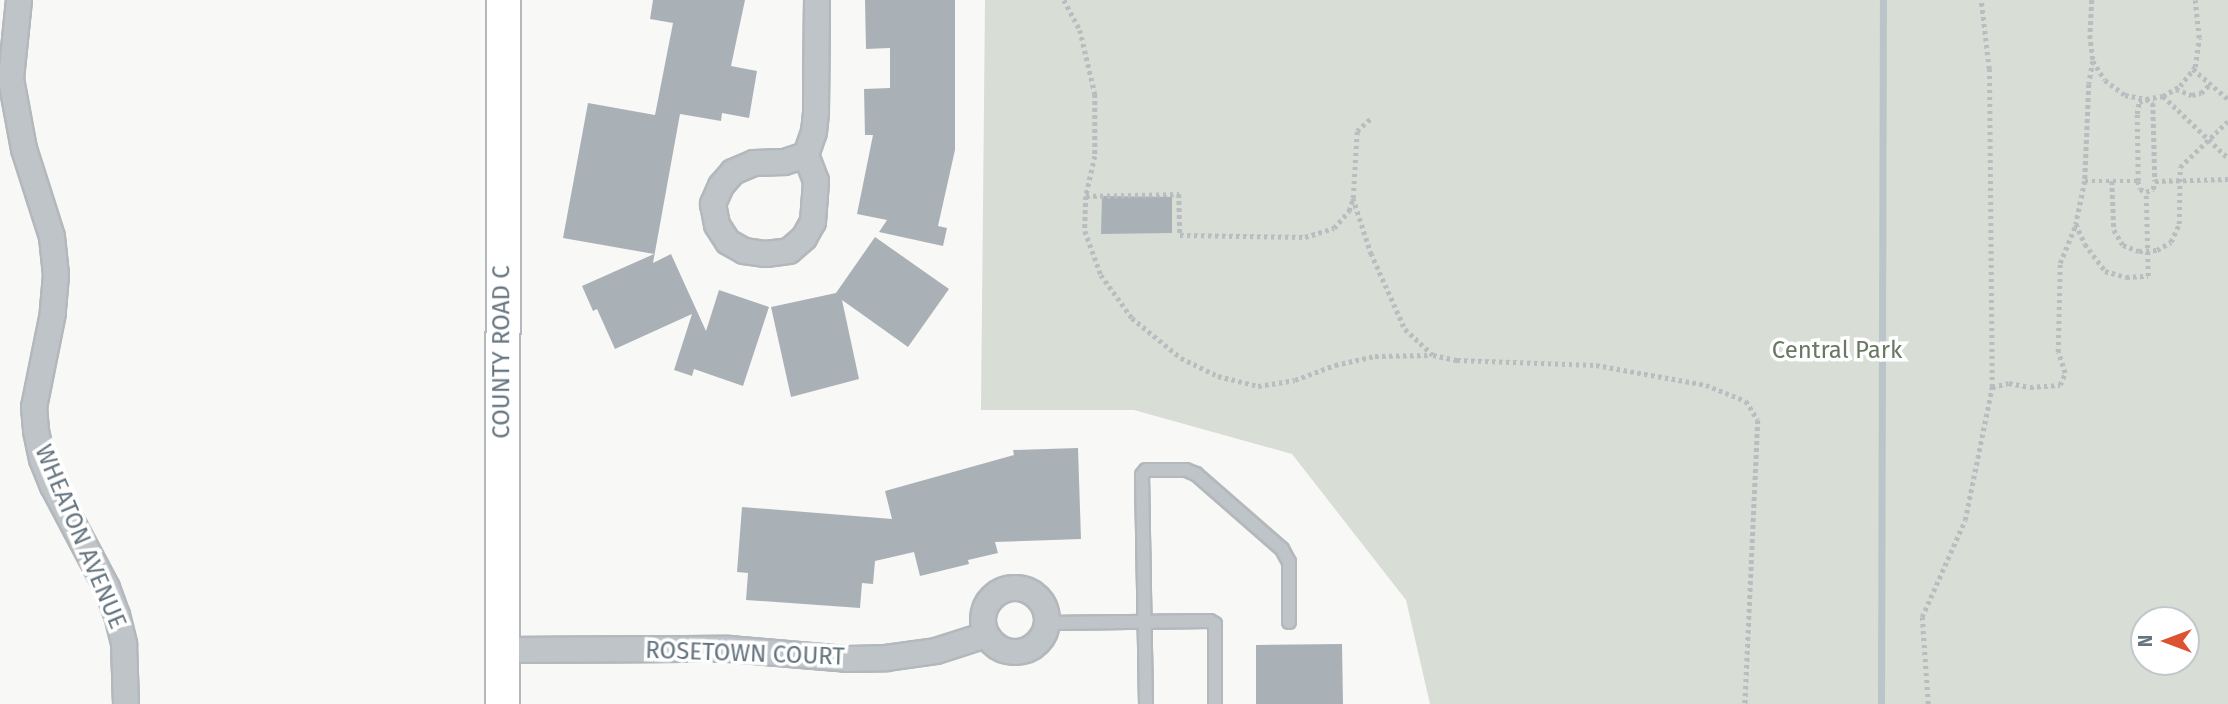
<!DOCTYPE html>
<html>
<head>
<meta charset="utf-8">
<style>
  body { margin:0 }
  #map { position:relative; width:2228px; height:704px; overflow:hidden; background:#f8f8f6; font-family:"Fira Sans",sans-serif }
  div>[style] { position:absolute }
  .green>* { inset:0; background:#d8ddd5 }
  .stream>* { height:7px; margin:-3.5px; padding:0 3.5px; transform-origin:3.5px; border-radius:3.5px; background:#b9c5c9 }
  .building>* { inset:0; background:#a9b1b7 }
  .path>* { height:4.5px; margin-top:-2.25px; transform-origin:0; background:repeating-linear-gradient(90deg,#babdc0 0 3.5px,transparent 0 7px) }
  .roads { filter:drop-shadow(2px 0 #b2b8bc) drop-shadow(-2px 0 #b2b8bc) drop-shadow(0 2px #b2b8bc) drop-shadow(0 -2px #b2b8bc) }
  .lane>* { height:12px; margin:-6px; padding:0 6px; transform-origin:6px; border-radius:6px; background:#bfc4c8 }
  .street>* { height:24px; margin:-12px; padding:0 12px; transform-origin:12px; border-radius:12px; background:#bfc4c8 }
  .street>.ring { margin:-12px; padding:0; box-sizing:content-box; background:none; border:24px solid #bfc4c8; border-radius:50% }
  .secondary>* { height:33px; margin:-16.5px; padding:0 16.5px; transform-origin:16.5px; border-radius:16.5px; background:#fff }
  span { translate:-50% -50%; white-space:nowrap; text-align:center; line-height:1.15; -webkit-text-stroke:7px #fff; paint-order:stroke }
  .park-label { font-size:24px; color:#687863 }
  .street-label { font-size:24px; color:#657580 }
  .north { position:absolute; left:2130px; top:606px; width:70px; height:70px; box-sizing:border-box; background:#fff; border:2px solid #c1c8cc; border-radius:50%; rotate:270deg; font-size:19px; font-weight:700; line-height:28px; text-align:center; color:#657580 }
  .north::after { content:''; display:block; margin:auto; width:24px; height:32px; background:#dd5332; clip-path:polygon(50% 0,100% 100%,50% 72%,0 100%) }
</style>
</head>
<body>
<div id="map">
  <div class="green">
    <i style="clip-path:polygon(evenodd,985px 0,2228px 0,2228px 704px,1430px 704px,1406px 600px,1292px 454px,1134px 410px,981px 410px,985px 0,2144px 620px,2186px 620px,2186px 662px,2144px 662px,2144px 620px)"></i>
  </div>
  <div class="stream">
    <i style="left:1881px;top:704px;width:704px;rotate:-89.84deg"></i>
  </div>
  <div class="building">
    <i style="clip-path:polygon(653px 0,745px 0,731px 66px,757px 71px,749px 118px,722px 113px,721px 121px,680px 114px,653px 263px,671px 254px,706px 331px,719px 290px,769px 307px,743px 386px,694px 369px,692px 376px,674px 370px,692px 314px,615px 349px,597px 309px,593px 311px,582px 286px,654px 254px,563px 238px,588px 103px,655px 115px,673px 23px,650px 19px)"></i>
    <i style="clip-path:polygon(865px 0,955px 0,955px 150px,938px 226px,947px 228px,943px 246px,879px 232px,887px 220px,857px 214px,873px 135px,865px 135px,864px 89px,890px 88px,890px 48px,866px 49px)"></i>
    <i style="clip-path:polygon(1102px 196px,1172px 197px,1172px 233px,1101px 234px)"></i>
    <i style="clip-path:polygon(875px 237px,949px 289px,908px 347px,842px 300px,859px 379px,791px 397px,771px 307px,836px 293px)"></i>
    <i style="clip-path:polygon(1078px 448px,1081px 539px,995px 542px,998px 553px,968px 560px,969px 564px,920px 576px,914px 552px,875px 561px,873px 584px,862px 583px,860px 608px,746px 600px,748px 573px,737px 572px,742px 507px,892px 519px,885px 491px,1014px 455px,1013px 450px)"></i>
    <i style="clip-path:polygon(1342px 644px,1343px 704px,1256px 704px,1256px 645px)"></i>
  </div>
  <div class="path">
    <i style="left:1064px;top:0;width:34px;rotate:62deg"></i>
    <i style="left:1080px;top:30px;width:66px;rotate:76.8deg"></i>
    <i style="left:1095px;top:94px;width:62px;rotate:90deg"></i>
    <i style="left:1095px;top:156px;width:41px;rotate:102.7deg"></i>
    <i style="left:1086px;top:196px;width:35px;rotate:92deg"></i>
    <i style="left:1085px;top:231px;width:47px;rotate:70deg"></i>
    <i style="left:1101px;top:275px;width:53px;rotate:54.2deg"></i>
    <i style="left:1132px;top:318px;width:63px;rotate:39.2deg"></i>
    <i style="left:1181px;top:358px;width:41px;rotate:25.9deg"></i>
    <i style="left:1218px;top:376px;width:41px;rotate:14deg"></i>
    <i style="left:1258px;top:386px;width:37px;rotate:-9deg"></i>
    <i style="left:1295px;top:380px;width:43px;rotate:-20.6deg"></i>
    <i style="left:1335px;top:365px;width:41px;rotate:-12.7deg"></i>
    <i style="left:1375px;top:356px;width:56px;rotate:-1deg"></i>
    <i style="left:2092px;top:0;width:35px;rotate:93deg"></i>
    <i style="left:2090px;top:35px;width:26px;rotate:83deg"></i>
    <i style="left:2093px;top:61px;width:22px;rotate:58deg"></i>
    <i style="left:2105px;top:80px;width:25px;rotate:37deg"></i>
    <i style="left:2125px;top:95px;width:21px;rotate:11deg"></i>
    <i style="left:2146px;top:99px;width:17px;rotate:-10deg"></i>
    <i style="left:2163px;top:96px;width:20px;rotate:-30deg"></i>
    <i style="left:2180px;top:86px;width:24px;rotate:-52deg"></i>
    <i style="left:2195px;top:67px;width:29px;rotate:-82deg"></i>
    <i style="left:2199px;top:38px;width:38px;rotate:-96deg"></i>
    <i style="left:2093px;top:61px;width:23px;rotate:100deg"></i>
    <i style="left:2089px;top:84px;width:97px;rotate:92.4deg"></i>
    <i style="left:2085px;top:181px;width:53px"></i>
    <i style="left:2138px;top:181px;width:8px;rotate:76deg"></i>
    <i style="left:2140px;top:189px;width:7px;rotate:27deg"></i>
    <i style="left:2146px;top:192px;width:8px;rotate:-23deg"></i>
    <i style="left:2153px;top:189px;width:8px;rotate:-76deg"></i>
    <i style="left:2155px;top:181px;width:73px;rotate:-1.6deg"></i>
    <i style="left:2193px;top:69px;width:46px;rotate:40.6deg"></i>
    <i style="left:2176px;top:89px;width:17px;rotate:21deg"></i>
    <i style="left:2192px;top:95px;width:9px;rotate:-13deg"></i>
    <i style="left:2201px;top:93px;width:13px;rotate:-45deg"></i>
    <i style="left:2163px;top:96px;width:90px;rotate:43.6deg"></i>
    <i style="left:2085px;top:181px;width:44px;rotate:101.8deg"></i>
    <i style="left:2076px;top:224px;width:22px;rotate:66deg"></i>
    <i style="left:2085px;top:244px;width:34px;rotate:53deg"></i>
    <i style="left:2105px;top:271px;width:22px;rotate:16deg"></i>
    <i style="left:2126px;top:277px;width:22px;rotate:-3deg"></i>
    <i style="left:2148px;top:276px;width:84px;rotate:-91.4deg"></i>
    <i style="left:2112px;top:181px;width:49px;rotate:87.7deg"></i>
    <i style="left:2114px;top:230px;width:17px;rotate:59deg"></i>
    <i style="left:2123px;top:245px;width:17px;rotate:21deg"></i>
    <i style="left:2139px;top:251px;width:18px;rotate:-3deg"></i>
    <i style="left:2157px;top:250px;width:16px;rotate:-30deg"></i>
    <i style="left:2171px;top:242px;width:20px;rotate:-66deg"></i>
    <i style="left:2179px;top:224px;width:57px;rotate:-89deg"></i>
    <i style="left:2180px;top:167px;width:66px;rotate:-43.8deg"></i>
    <i style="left:2138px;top:181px;width:67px;rotate:-90.9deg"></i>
    <i style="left:2137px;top:114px;width:12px;rotate:-81deg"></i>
    <i style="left:2139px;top:102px;width:8px;rotate:-23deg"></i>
    <i style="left:2146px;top:99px;width:8px;rotate:30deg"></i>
    <i style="left:2153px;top:103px;width:78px;rotate:88.5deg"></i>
    <i style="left:1086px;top:196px;width:93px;rotate:-1.2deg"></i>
    <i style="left:1179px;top:194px;width:41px;rotate:88.6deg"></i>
    <i style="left:1180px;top:235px;width:125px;rotate:0.9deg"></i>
    <i style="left:1305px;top:237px;width:30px;rotate:-17deg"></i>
    <i style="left:1334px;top:228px;width:23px;rotate:-49deg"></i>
    <i style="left:1349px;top:211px;width:14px;rotate:-73deg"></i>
    <i style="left:1353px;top:198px;width:67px;rotate:-86.6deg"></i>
    <i style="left:1357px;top:131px;width:19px;rotate:-43deg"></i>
    <i style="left:1353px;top:198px;width:58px;rotate:71.9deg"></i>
    <i style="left:1371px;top:253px;width:83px;rotate:65.9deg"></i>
    <i style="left:1405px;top:329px;width:38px;rotate:43deg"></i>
    <i style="left:1433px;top:355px;width:25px;rotate:12deg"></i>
    <i style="left:1457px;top:360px;width:139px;rotate:2.1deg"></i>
    <i style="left:1596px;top:365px;width:112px;rotate:10.3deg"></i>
    <i style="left:1706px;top:385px;width:43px;rotate:21.8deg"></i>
    <i style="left:1746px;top:401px;width:22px;rotate:58deg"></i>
    <i style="left:1758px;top:420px;width:284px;rotate:92.6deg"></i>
    <i style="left:1992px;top:387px;width:17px;rotate:-13deg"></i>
    <i style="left:2009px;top:383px;width:21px;rotate:11deg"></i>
    <i style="left:2030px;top:387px;width:30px;rotate:-4deg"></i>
    <i style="left:2060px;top:385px;width:13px;rotate:-67deg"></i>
    <i style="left:2065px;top:373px;width:22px;rotate:-108deg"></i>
    <i style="left:2058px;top:352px;width:89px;rotate:-88.7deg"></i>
    <i style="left:2060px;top:263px;width:42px;rotate:-67.7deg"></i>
    <i style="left:1928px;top:704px;width:87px;rotate:-93.9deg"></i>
    <i style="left:1922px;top:617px;width:106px;rotate:-66.1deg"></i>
    <i style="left:1965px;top:520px;width:136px;rotate:-78.5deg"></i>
    <i style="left:1992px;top:387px;width:318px;rotate:-90.5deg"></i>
    <i style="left:1989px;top:69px;width:69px;rotate:-96.6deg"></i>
  </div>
  <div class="roads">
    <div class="lane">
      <i style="left:1047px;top:623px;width:163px;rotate:-0.7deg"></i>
      <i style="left:1210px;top:621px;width:6px;rotate:31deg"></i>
      <i style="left:1215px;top:624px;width:80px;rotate:90deg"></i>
      <i style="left:1146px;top:704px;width:229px;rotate:-91deg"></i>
      <i style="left:1142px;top:475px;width:6px;rotate:-51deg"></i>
      <i style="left:1146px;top:470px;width:40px"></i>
      <i style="left:1186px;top:470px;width:11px;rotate:22deg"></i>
      <i style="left:1196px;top:474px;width:114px;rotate:41.1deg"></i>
      <i style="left:1282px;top:549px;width:15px;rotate:62deg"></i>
      <i style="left:1289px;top:562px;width:60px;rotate:90deg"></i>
    </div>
    <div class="street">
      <i style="left:19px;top:0;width:79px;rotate:95.8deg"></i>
      <i style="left:11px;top:79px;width:71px;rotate:79.5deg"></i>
      <i style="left:24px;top:149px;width:92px;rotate:72.3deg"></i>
      <i style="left:52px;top:237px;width:38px;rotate:84deg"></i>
      <i style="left:56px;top:275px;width:38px;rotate:95deg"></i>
      <i style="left:53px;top:313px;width:96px;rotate:101.4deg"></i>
      <i style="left:34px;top:407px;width:24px;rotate:85deg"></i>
      <i style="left:36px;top:431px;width:29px;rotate:78deg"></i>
      <i style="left:42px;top:459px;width:29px;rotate:68deg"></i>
      <i style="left:53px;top:486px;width:115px;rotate:62.1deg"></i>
      <i style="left:107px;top:588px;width:29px;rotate:70deg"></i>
      <i style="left:117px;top:615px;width:30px;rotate:76deg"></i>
      <i style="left:124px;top:644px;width:60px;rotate:88.1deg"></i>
      <i style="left:806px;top:155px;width:23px;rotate:162deg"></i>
      <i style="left:784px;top:162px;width:30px;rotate:178deg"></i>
      <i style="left:754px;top:163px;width:23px;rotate:157deg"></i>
      <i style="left:733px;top:172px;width:18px;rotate:131deg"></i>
      <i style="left:721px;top:186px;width:20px;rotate:114deg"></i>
      <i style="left:713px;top:204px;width:21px;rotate:79deg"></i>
      <i style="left:717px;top:225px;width:20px;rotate:57deg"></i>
      <i style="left:728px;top:242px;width:18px;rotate:29deg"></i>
      <i style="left:744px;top:251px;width:22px;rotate:8deg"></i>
      <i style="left:766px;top:254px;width:23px;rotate:-7deg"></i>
      <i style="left:789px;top:251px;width:20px;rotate:-41deg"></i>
      <i style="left:804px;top:238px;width:18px;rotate:-61deg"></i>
      <i style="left:813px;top:222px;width:41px;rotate:-85.8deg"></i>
      <i style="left:816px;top:181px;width:28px;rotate:-111deg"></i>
      <i style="left:806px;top:155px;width:24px;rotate:-71deg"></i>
      <i style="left:814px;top:132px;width:20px;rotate:-84deg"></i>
      <i style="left:816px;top:112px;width:112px;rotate:-89.5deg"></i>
      <i class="ring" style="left:983px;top:588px;width:40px;height:40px"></i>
      <i style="left:502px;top:650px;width:227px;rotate:-0.3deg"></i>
      <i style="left:729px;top:649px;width:118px;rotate:4.8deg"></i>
      <i style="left:847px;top:659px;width:39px;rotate:-1deg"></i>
      <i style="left:886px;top:658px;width:50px;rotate:-8deg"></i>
      <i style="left:936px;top:651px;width:52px;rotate:-17.7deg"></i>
    </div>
    <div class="secondary">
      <i style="left:502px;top:704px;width:704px;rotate:-89.92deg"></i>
    </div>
  </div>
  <div class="park-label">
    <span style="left:1837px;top:351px">Central Park</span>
  </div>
  <div class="street-label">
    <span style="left:502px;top:352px;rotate:-90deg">COUNTY ROAD C</span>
    <span style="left:80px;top:537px;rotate:67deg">WHEATON AVENUE</span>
    <span style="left:745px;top:654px;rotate:2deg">ROSETOWN COURT</span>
  </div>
  <div class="north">N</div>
</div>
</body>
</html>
